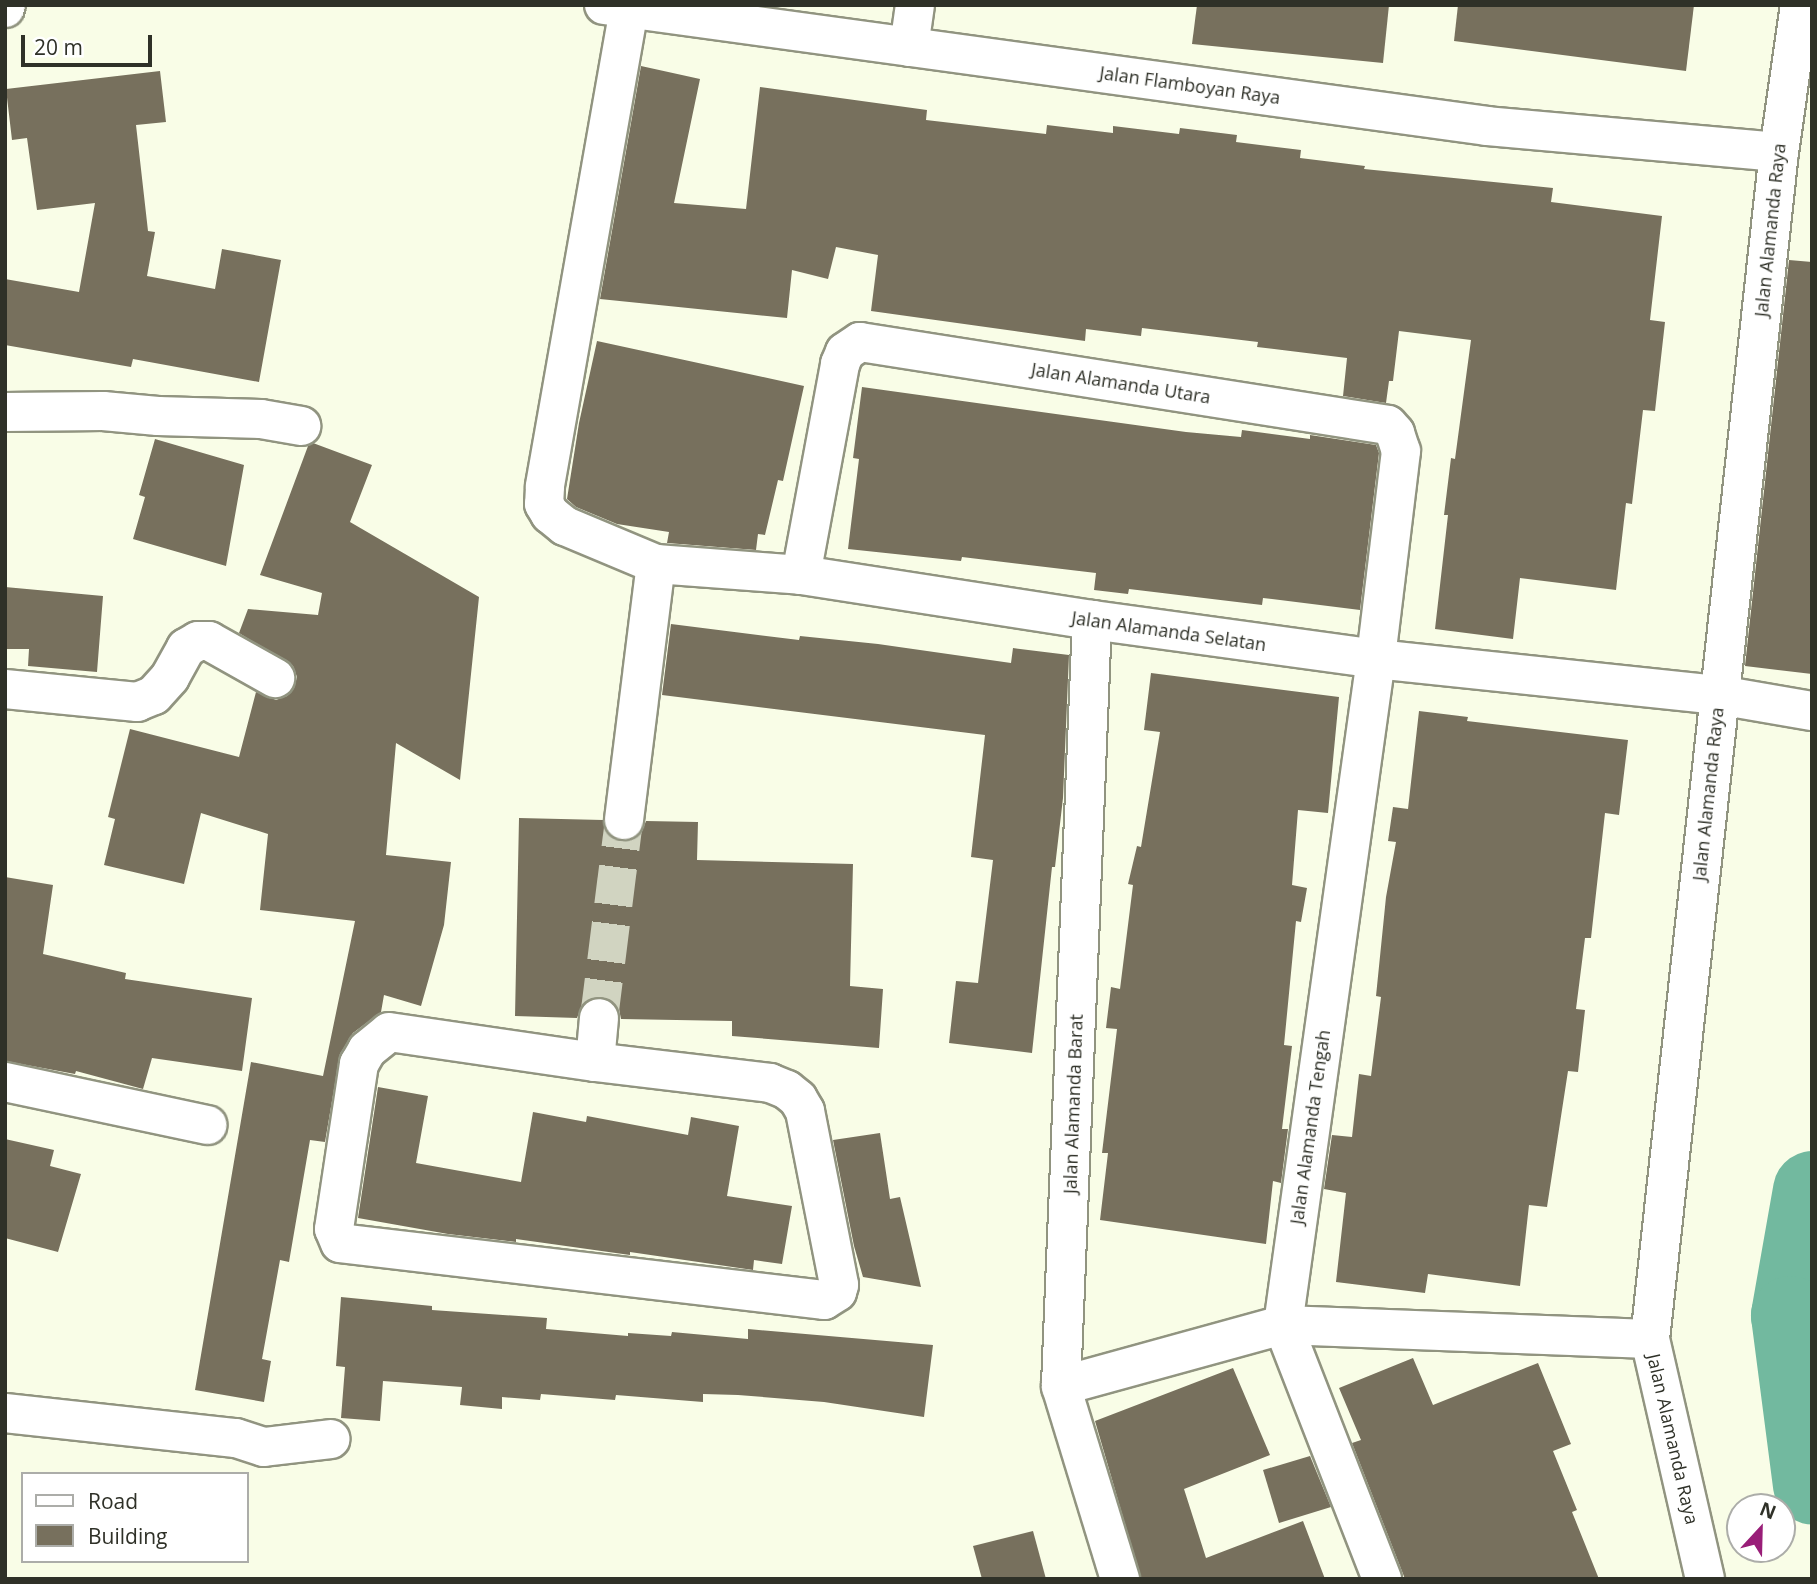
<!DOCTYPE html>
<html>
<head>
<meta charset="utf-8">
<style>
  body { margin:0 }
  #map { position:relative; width:1817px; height:1584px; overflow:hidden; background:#f9fde7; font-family:"Open Sans",sans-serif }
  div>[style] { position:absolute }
  .river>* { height:79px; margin:-39.5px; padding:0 39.5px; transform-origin:39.5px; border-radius:39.5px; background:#72b99f }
  .building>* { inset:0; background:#77705d }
  .minor-tunnel>* { height:38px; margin-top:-19px; transform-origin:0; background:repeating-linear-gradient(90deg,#d1d4c1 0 38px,transparent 0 57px) }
  .roads { filter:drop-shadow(2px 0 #919480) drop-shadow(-2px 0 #919480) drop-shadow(0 2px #919480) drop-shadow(0 -2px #919480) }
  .minor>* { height:38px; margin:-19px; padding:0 19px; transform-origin:19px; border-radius:19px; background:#fff }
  span { translate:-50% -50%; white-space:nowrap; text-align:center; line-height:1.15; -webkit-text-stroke:7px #fff; paint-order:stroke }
  .street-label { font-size:18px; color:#2f3128 }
  .frame { position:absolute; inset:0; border:7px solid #2f3128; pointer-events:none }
  .legend { position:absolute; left:21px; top:1472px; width:228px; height:91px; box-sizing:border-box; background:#fff; border:2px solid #acada9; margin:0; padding:9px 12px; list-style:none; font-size:21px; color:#2f3128 }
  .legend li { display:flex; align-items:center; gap:14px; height:35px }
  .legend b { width:35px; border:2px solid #acada9 }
  .north { position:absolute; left:1726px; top:1493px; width:70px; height:70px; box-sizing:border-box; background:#fff; border:2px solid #acada9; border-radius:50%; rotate:22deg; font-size:19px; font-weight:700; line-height:28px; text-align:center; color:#2f3128 }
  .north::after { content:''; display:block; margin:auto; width:24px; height:32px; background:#991e78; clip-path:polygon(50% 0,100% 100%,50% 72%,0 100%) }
  .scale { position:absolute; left:21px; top:35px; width:131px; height:32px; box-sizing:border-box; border:4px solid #2f3128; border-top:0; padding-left:9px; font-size:21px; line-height:24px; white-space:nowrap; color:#2f3128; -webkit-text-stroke:5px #fff; paint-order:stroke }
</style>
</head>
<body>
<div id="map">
  <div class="river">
    <i style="left:1812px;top:1190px;width:127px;rotate:100deg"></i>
    <i style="left:1790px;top:1315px;width:171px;rotate:82.6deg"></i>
  </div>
  <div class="building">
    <i style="clip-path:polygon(1197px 5px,1389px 5px,1383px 63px,1192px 44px)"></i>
    <i style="clip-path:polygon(1458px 5px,1694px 5px,1686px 71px,1454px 41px)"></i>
    <i style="clip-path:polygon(641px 66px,700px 79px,674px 203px,746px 209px,760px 87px,927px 110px,926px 120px,1046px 134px,1047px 125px,1113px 133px,1113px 126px,1179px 134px,1180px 128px,1237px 135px,1236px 142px,1301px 150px,1300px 158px,1365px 166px,1364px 169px,1553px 188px,1551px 202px,1662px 216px,1650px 320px,1665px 322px,1655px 411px,1643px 410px,1632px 504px,1626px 503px,1616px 590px,1520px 578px,1513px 639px,1435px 629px,1448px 515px,1444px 515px,1451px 458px,1455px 459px,1471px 340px,1399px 331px,1393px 381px,1389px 381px,1386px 403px,1343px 396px,1347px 358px,1257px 347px,1258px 342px,1142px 328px,1141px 336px,1086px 329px,1085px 341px,871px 311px,878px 255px,836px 247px,828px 279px,792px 270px,787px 318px,600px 299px)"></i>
    <i style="clip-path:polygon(160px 71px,166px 122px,136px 125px,148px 231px,155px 232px,147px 276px,215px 289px,222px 249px,281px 260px,259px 382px,133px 359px,131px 367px,5px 345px,5px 279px,79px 292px,95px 203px,37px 210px,27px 138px,12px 140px,6px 89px)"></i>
    <i style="clip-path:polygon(1789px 260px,1812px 262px,1812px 674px,1745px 666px)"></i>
    <i style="clip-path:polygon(597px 341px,804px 386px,783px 481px,778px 480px,765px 535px,758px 534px,756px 550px,667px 543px,669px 532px,617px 524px,576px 507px,567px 499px,579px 423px)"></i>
    <i style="clip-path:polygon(862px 387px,1186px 432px,1241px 437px,1242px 430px,1310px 439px,1310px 435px,1376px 445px,1379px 453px,1360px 610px,1263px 598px,1262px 605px,1129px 589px,1128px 594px,1094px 590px,1096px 573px,962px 557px,961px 561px,848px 549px,859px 459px,853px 458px)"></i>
    <i style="clip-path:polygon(155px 439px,244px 465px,226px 566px,133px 539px,145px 497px,139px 495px)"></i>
    <i style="clip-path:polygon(313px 443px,372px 465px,350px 522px,479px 597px,460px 780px,396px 743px,386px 855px,451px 862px,444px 925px,421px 1006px,384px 995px,381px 1012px,353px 1033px,340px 1054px,325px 1142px,310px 1140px,289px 1262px,280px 1260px,262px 1359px,271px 1361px,264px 1402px,195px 1390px,251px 1062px,323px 1076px,355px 921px,260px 910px,268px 834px,201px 813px,184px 884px,104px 865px,115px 819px,108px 817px,130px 729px,239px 757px,256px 692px,276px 700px,287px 696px,294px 688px,297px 677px,293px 666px,239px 633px,248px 609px,318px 615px,322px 593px,260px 575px,308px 446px)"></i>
    <i style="clip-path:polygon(5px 587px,103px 596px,97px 672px,28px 666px,29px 649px,5px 649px)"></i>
    <i style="clip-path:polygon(671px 624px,799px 640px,800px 636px,878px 644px,1011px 663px,1013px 648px,1069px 655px,1063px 798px,1055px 867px,1052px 867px,1032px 1053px,949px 1043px,956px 981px,978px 983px,993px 860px,971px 857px,985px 735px,662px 695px)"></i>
    <i style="clip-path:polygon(1151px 673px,1339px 697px,1328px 813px,1298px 810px,1292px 885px,1307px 888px,1301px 922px,1296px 921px,1284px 1045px,1292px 1046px,1282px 1129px,1288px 1129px,1281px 1183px,1273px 1181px,1266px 1244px,1100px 1220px,1108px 1153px,1102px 1153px,1117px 1029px,1106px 1028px,1111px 987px,1120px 989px,1133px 885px,1128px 884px,1137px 846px,1141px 847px,1160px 732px,1144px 730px)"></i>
    <i style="clip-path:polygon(1419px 711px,1468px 717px,1467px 721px,1628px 740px,1619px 815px,1605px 813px,1591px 938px,1585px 938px,1576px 1009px,1585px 1010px,1578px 1072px,1568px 1071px,1547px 1207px,1529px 1205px,1520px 1286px,1428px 1274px,1425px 1293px,1336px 1282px,1346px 1193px,1324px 1189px,1332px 1135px,1352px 1137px,1359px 1074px,1371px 1076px,1381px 997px,1376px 996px,1386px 897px,1396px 842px,1388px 841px,1393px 807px,1408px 809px)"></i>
    <i style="clip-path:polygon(519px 818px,603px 820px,610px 837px,622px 842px,633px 840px,641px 834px,646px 821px,698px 822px,697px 860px,853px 864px,850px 986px,883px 989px,879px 1048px,732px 1036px,732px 1021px,621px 1019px,619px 1009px,612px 1001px,600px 996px,590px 998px,582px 1005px,577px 1018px,515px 1016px)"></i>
    <i style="clip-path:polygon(5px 877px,53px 885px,43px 954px,126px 973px,125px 979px,252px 998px,242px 1071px,152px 1058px,143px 1089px,76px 1071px,75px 1074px,5px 1061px)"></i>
    <i style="clip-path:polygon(378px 1087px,428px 1096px,416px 1163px,521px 1182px,533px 1112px,586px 1122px,587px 1116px,688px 1135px,691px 1117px,739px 1126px,727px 1196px,792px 1206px,782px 1264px,754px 1260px,753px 1270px,630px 1252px,630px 1255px,516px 1239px,516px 1242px,448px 1234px,358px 1218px)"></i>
    <i style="clip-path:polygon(880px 1133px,890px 1199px,900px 1197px,921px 1287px,863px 1277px,854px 1246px,833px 1140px)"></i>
    <i style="clip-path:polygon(5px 1139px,54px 1150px,50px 1166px,81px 1174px,58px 1252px,5px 1238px)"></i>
    <i style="clip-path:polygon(341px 1297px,432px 1306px,432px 1310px,547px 1318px,546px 1329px,628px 1336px,628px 1333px,671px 1336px,672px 1332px,748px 1339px,748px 1329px,933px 1345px,924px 1417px,824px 1402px,738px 1395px,703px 1394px,703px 1402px,616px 1395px,615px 1400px,541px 1394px,540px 1400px,502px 1397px,502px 1409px,460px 1405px,462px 1387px,383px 1381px,380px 1421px,341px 1418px,345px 1367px,336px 1366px)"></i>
    <i style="clip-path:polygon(1413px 1358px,1433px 1405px,1538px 1363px,1571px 1444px,1553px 1451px,1577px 1510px,1572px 1512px,1599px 1579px,1405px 1579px,1352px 1443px,1361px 1440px,1339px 1388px)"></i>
    <i style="clip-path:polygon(1233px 1368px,1270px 1455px,1184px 1489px,1206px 1558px,1303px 1521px,1325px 1579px,1141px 1579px,1095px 1421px)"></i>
    <i style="clip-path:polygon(1310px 1456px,1331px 1507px,1279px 1523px,1263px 1470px)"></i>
    <i style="clip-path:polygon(1033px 1531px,1046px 1579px,982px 1579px,973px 1546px)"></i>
  </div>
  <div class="minor-tunnel">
    <i style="left:599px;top:1018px;width:200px;rotate:-82.8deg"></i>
  </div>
  <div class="roads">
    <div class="minor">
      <i style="left:604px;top:5px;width:891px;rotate:7.8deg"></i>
      <i style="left:1487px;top:126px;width:293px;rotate:5.1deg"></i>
      <i style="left:5px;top:8px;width:3px;rotate:-72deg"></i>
      <i style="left:629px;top:9px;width:485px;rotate:100deg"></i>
      <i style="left:545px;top:487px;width:17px;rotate:93deg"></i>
      <i style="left:544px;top:504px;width:12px;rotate:59deg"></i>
      <i style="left:550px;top:514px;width:19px;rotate:39deg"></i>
      <i style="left:565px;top:526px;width:99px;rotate:22.7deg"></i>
      <i style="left:656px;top:564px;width:145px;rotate:4.3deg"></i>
      <i style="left:801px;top:575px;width:294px;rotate:8.8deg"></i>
      <i style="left:1092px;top:620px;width:287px;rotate:7.8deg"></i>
      <i style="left:1376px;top:659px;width:345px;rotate:6deg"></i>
      <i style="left:1719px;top:695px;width:94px;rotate:9.8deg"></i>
      <i style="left:909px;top:47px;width:42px;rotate:-81.9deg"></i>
      <i style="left:5px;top:412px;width:98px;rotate:-0.6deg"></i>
      <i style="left:103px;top:411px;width:55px;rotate:5.2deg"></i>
      <i style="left:158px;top:416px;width:103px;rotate:1.7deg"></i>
      <i style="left:261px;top:419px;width:41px;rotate:9.9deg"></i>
      <i style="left:801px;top:575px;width:215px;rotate:-79.5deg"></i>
      <i style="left:840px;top:364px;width:13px;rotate:-67deg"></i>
      <i style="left:845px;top:352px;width:18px;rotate:-34deg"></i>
      <i style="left:860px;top:342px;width:534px;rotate:8.93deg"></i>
      <i style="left:1388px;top:425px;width:11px;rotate:49deg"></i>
      <i style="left:1395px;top:433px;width:19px;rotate:72deg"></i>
      <i style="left:1401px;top:451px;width:209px;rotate:96.9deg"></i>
      <i style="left:1376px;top:659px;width:672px;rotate:97.95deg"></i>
      <i style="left:1283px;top:1325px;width:273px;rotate:68.7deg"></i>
      <i style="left:1092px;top:620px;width:767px;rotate:92.32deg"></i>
      <i style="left:1061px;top:1386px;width:202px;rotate:73deg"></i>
      <i style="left:5px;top:689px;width:133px;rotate:5.6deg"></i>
      <i style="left:137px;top:702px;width:18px;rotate:-22deg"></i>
      <i style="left:154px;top:695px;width:24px;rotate:-48deg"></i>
      <i style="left:170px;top:677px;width:33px;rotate:-61deg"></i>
      <i style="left:186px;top:648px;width:14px;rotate:-30deg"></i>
      <i style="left:198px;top:641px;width:11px"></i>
      <i style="left:209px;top:641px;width:76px;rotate:29.3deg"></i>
      <i style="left:624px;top:820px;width:258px;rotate:-82.9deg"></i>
      <i style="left:389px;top:1032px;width:208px;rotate:8.3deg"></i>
      <i style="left:595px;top:1062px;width:176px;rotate:6.8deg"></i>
      <i style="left:770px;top:1083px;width:18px;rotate:22deg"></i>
      <i style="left:787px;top:1090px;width:14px;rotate:39deg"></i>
      <i style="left:798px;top:1099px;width:14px;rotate:60deg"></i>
      <i style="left:805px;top:1111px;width:177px;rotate:78.9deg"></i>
      <i style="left:839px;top:1285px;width:7px;rotate:106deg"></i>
      <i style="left:837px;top:1292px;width:15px;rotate:148deg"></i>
      <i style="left:824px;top:1300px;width:487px;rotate:-173.3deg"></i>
      <i style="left:340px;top:1243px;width:15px;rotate:-113deg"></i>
      <i style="left:334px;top:1229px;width:167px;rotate:-81.4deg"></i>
      <i style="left:359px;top:1064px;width:16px;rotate:-60deg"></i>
      <i style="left:367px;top:1050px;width:28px;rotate:-39deg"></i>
      <i style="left:595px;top:1062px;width:44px;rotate:-84.8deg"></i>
      <i style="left:5px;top:1082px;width:207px;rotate:12deg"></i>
      <i style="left:1061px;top:1386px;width:230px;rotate:-15.4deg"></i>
      <i style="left:1283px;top:1325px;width:367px;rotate:2.2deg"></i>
      <i style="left:5px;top:1413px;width:232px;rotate:6.2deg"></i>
      <i style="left:236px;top:1438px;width:29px;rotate:18deg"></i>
      <i style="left:264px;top:1447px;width:67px;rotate:-6.8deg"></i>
      <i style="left:1705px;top:1579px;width:246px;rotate:-102.9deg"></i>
      <i style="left:1650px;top:1339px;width:1194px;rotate:-83.8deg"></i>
      <i style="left:1779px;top:152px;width:148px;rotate:-81.9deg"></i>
    </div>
  </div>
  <div class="street-label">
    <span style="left:1190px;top:85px;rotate:8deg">Jalan Flamboyan Raya</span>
    <span style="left:1770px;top:230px;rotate:-84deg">Jalan Alamanda Raya</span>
    <span style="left:1121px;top:383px;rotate:9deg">Jalan Alamanda Utara</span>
    <span style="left:1169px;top:631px;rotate:8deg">Jalan Alamanda Selatan</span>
    <span style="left:1708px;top:794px;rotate:-84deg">Jalan Alamanda Raya</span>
    <span style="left:1073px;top:1104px;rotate:-88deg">Jalan Alamanda Barat</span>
    <span style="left:1310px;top:1127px;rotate:-82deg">Jalan Alamanda Tengah</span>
    <span style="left:1673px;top:1439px;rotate:77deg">Jalan Alamanda Raya</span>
  </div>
  <div class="frame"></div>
  <ul class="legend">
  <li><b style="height:9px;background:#fff"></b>Road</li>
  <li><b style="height:19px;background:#77705d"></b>Building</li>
  </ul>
  <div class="north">N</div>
  <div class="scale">20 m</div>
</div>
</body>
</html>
